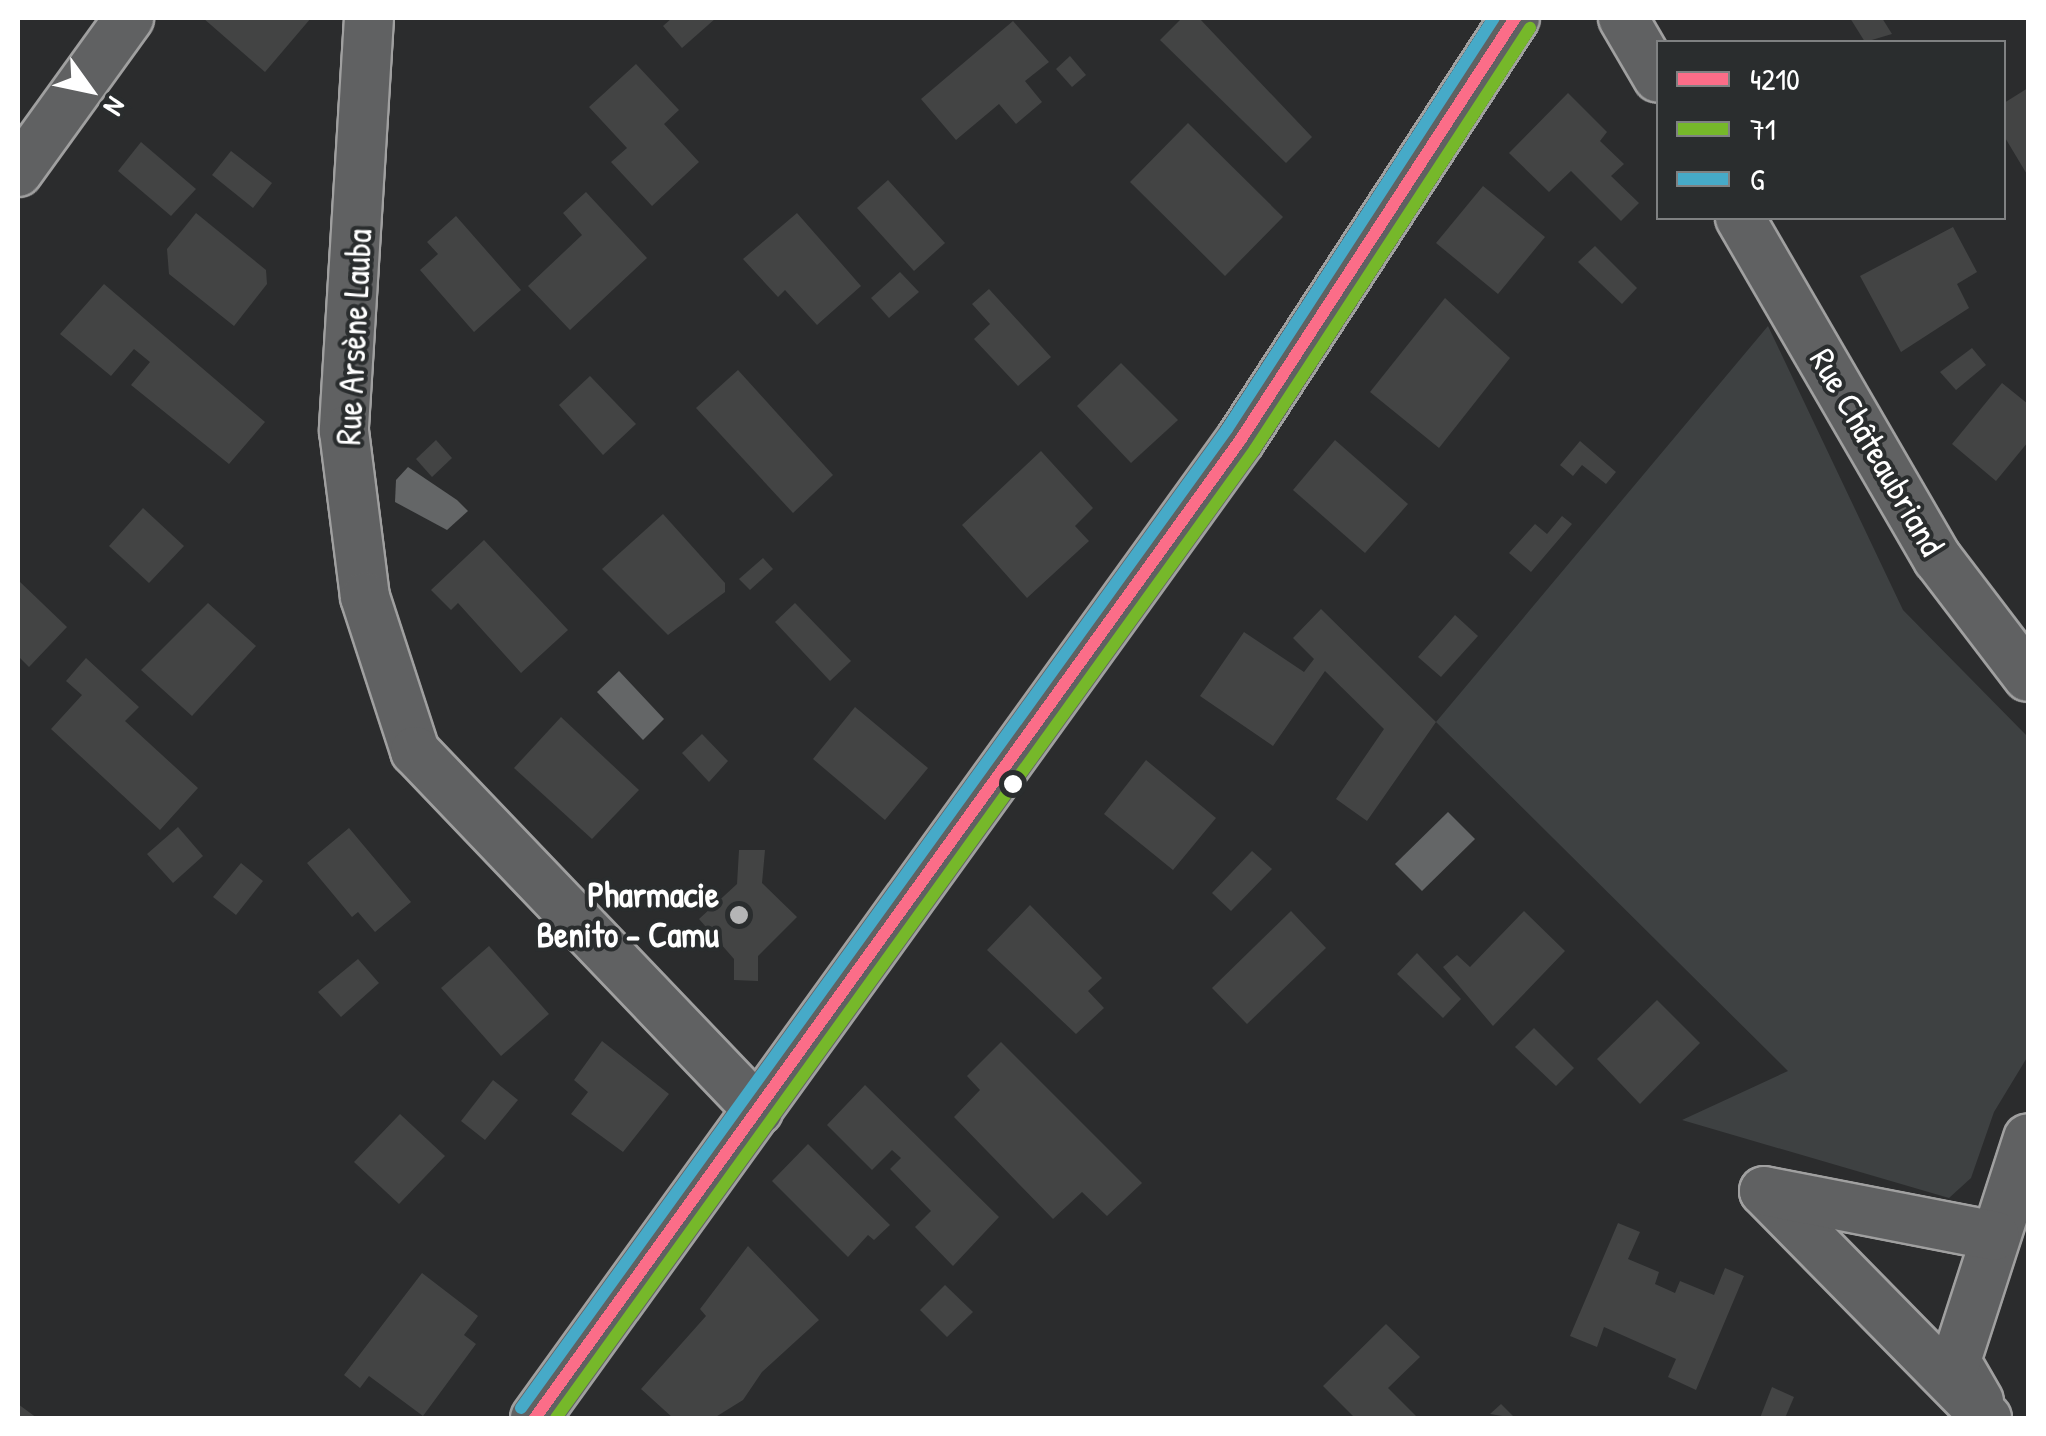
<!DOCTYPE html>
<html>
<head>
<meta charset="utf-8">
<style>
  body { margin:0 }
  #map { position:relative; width:2046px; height:1436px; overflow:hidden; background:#2b2c2d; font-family:"Patrick Hand",sans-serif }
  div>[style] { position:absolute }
  .green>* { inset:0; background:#3e4142 }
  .water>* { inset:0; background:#646667 }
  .building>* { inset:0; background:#434444 }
  .roads { filter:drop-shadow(2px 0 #a0a0a0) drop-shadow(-2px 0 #a0a0a0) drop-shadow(0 2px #a0a0a0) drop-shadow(0 -2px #a0a0a0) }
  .minor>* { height:48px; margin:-24px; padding:0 24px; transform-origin:24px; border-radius:24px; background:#606162 }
  .bus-1>* { height:12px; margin:-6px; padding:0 6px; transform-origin:6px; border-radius:6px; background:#fb6d88 }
  .bus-2>* { height:12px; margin:-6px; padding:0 6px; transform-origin:6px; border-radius:6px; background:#76b82a }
  .bus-3>* { height:12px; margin:-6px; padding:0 6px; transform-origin:6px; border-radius:6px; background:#46aac8 }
  .dots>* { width:28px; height:28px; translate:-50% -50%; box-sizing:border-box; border:5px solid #2a2d2e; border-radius:50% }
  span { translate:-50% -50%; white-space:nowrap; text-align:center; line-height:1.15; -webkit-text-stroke:8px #2a2d2e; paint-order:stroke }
  .street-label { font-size:35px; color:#fff }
  .poi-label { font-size:35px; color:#fff; font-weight:700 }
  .right { translate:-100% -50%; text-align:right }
  .frame { position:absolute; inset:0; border:20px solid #fff; pointer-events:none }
  .legend { position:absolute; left:1656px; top:40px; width:350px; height:180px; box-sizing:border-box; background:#2a2d2e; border:2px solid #7f8182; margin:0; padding:12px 18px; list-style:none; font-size:30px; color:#fff }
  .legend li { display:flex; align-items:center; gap:20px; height:50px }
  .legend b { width:50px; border:2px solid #7f8182 }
  .north { position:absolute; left:40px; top:40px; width:100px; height:100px; -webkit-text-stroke:8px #2a2d2e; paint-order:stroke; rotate:123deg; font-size:28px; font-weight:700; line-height:40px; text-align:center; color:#fff }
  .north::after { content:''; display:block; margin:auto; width:35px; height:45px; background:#fff; clip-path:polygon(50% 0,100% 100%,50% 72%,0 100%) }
</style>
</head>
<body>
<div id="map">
  <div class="green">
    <i style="clip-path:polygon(1768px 326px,1903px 610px,2028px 737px,2028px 1056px,1994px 1112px,1971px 1178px,1949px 1198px,1682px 1120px,1788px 1071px,1436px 722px)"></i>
  </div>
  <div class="water">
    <i style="clip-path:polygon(408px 467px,457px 500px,468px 511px,447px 530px,395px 502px,396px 480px)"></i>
    <i style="clip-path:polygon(619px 671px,664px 719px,643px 740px,597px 692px)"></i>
    <i style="clip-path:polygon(1448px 812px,1475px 839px,1422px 891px,1395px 864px)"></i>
  </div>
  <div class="building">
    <i style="clip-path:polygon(203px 18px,311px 18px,265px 72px)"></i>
    <i style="clip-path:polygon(672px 18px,716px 18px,682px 48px,663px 26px)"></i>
    <i style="clip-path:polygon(1182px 18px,1199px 18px,1312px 137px,1286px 163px,1160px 40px)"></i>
    <i style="clip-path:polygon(1850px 18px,1882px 18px,1892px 34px,1865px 42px)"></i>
    <i style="clip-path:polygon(1013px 21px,1049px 62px,1025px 81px,1042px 102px,1016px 124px,999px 104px,956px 140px,921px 99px)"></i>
    <i style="clip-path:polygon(1070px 56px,1086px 75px,1072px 87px,1056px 69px)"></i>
    <i style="clip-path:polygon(636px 64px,679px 110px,664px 124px,699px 162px,652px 206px,611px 162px,627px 148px,589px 107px)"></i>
    <i style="clip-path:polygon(2028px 88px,2028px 176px,2004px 136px,2004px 103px)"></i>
    <i style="clip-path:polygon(1568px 93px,1607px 132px,1600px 141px,1624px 164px,1611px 176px,1639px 203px,1621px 221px,1571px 171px,1549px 192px,1509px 153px)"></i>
    <i style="clip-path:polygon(1188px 123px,1283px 217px,1225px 276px,1130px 182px)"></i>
    <i style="clip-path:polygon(141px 142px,196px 189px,171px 216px,118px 171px)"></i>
    <i style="clip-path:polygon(231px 151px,272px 183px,253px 208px,212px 175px)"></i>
    <i style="clip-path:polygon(888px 180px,945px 243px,914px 271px,857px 208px)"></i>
    <i style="clip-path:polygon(1483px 186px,1545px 237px,1498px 294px,1436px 243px)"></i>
    <i style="clip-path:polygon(586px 192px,647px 258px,570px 330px,528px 286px,582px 235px,563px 213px)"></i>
    <i style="clip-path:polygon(196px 213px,266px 270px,267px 284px,234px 326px,169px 274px,167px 249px)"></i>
    <i style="clip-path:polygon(797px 213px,861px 286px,817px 325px,785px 290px,778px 297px,743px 259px)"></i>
    <i style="clip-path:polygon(456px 216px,521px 290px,474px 332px,420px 270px,438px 254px,427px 242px)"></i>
    <i style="clip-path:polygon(1953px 227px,1977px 272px,1957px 284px,1969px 308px,1901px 352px,1860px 276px)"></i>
    <i style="clip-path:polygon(1595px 246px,1637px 288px,1622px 304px,1578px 262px)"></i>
    <i style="clip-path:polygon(900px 272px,919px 292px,889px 318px,871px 298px)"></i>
    <i style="clip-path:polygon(104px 284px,265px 422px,229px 464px,131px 385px,150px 362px,134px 349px,111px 376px,60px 334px)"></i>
    <i style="clip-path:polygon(989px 289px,1051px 357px,1018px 386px,974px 339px,990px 324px,972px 304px)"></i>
    <i style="clip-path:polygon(1445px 298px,1510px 358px,1439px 448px,1370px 392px)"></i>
    <i style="clip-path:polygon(1972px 348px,1986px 365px,1956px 390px,1940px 372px)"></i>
    <i style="clip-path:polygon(1121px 363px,1178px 420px,1131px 463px,1077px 406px)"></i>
    <i style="clip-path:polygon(738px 370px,833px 475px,793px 513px,696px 408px)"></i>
    <i style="clip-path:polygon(590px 376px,636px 424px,603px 455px,559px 405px)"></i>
    <i style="clip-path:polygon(2002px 383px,2028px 404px,2028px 442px,1996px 481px,1952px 444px)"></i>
    <i style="clip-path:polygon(436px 440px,452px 458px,432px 477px,416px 459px)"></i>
    <i style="clip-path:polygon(1335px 440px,1408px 504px,1365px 553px,1293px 490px)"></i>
    <i style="clip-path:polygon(1580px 441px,1616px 472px,1606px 484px,1582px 465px,1573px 476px,1560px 465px)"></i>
    <i style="clip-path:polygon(1041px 451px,1093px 508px,1075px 526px,1089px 541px,1027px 598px,962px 525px)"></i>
    <i style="clip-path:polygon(143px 508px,184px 546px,149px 583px,109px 546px)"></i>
    <i style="clip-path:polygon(663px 514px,725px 583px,725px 592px,668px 635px,602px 569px)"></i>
    <i style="clip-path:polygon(1562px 516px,1572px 524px,1531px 572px,1509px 553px,1535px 524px,1547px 534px)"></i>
    <i style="clip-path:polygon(484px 540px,568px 630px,521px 673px,458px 603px,451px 610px,431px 590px)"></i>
    <i style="clip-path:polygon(763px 558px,773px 569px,750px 590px,739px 579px)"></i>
    <i style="clip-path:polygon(18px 580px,67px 627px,29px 667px,18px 656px)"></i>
    <i style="clip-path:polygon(208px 603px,256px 646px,192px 716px,141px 670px)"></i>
    <i style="clip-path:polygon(795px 603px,851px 661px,830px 681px,775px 622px)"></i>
    <i style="clip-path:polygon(1321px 609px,1436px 722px,1367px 821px,1336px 799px,1384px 729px,1325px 671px,1273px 746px,1200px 696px,1244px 632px,1304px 672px,1314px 659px,1293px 638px)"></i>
    <i style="clip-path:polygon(1455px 615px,1478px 636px,1441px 677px,1418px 657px)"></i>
    <i style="clip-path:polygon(86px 658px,139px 707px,125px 721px,198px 788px,160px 830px,51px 729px,82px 695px,66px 681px)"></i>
    <i style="clip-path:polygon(855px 707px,928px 768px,885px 820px,813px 759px)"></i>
    <i style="clip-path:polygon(561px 717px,639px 790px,592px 839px,514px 768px)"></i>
    <i style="clip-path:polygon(702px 734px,728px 761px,709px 782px,682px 753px)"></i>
    <i style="clip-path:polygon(1146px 760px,1216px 818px,1173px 870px,1104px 814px)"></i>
    <i style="clip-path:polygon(178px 827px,203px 856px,173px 883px,147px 854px)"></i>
    <i style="clip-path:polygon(349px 828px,411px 902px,375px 932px,358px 912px,352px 917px,307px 863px)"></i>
    <i style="clip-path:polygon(739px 850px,765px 850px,762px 883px,797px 917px,758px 956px,758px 981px,734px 980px,734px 959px,699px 919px,737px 884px)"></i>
    <i style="clip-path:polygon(1252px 851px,1272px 869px,1231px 911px,1212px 893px)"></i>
    <i style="clip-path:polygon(241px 863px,263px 881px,236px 915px,213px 897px)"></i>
    <i style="clip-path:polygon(1030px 905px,1102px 978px,1088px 991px,1104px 1008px,1076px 1034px,987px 950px)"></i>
    <i style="clip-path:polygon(1291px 911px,1326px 948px,1247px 1024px,1212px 988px)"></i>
    <i style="clip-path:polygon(1524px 911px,1565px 951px,1493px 1026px,1443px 967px,1457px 955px,1470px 967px)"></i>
    <i style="clip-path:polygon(489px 946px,549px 1014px,501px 1056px,441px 988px)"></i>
    <i style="clip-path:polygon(1417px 953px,1461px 999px,1443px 1018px,1397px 974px)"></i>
    <i style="clip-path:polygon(358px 959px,379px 983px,341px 1017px,318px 992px)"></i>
    <i style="clip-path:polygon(1657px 1000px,1700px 1043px,1640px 1104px,1597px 1059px)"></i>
    <i style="clip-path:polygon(1534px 1028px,1574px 1068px,1556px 1086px,1515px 1047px)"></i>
    <i style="clip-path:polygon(602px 1041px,669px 1094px,623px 1152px,571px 1114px,588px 1092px,574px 1080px)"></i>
    <i style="clip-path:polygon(1001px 1042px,1142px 1183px,1107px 1216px,1082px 1192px,1053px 1219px,954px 1117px,980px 1090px,967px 1076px)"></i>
    <i style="clip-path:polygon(493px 1080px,518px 1100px,485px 1140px,461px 1121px)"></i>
    <i style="clip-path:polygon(865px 1085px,999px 1217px,953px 1266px,915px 1227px,931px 1211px,890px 1169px,901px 1158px,892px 1150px,872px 1170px,827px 1125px)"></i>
    <i style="clip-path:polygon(400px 1114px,445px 1156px,399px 1204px,354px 1162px)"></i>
    <i style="clip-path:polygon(808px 1144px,890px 1225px,874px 1240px,868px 1235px,848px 1257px,772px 1181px)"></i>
    <i style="clip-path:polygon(1618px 1223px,1640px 1232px,1628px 1259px,1659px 1272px,1655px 1284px,1675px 1293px,1680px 1281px,1714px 1295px,1725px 1268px,1744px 1276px,1696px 1390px,1668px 1377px,1676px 1359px,1604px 1327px,1597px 1347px,1570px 1336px)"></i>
    <i style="clip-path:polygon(748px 1246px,819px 1320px,762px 1372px,743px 1400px,714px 1418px,673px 1418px,641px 1389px,706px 1316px,700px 1309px)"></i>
    <i style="clip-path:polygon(422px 1273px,478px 1316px,464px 1335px,476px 1344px,423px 1416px,369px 1376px,360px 1388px,344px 1375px)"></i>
    <i style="clip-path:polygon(945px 1285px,973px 1312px,947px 1337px,920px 1310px)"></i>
    <i style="clip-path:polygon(1386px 1324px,1420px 1357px,1388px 1388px,1418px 1418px,1355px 1418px,1323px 1386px)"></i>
    <i style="clip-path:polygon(1772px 1387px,1794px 1397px,1785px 1418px,1760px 1418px)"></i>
    <i style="clip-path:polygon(18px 1404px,37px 1418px,18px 1418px)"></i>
    <i style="clip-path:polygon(1501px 1404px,1515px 1418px,1490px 1414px)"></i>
  </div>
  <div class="roads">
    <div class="minor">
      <i style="left:369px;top:18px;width:414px;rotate:93.5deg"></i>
      <i style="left:344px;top:431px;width:167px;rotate:82.8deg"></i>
      <i style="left:365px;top:597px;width:162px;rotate:72deg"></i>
      <i style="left:415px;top:751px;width:497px;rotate:46.3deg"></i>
      <i style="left:1623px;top:18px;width:69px;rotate:59.7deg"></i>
      <i style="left:18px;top:172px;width:190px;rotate:-54.2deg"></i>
      <i style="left:1740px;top:218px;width:394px;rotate:59.9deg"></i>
      <i style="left:1938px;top:559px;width:148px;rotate:52.7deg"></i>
      <i style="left:1979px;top:1401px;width:46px;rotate:-119.9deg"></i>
      <i style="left:1956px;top:1361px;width:234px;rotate:-72.1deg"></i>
      <i style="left:535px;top:1418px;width:1207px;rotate:-54.2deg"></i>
      <i style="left:1241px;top:439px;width:502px;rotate:-56.94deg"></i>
      <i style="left:1987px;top:1418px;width:318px;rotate:-134.5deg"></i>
      <i style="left:1764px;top:1191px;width:235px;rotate:11deg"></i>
    </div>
  </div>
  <div class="bus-1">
    <i style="left:535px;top:1418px;width:1207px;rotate:-54.2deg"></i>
    <i style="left:1241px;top:439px;width:502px;rotate:-56.94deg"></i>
  </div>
  <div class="bus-2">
    <i style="left:556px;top:1418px;width:1195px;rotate:-54.19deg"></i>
    <i style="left:1255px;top:449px;width:503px;rotate:-56.85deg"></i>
  </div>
  <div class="bus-3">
    <i style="left:521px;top:1408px;width:1207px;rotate:-54.2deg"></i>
    <i style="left:1227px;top:429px;width:490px;rotate:-57deg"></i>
  </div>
  <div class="dots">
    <i style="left:1013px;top:784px;background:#fff"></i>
    <i style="left:739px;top:915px;background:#b5b5b6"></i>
  </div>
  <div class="street-label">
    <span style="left:354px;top:337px;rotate:-87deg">Rue Arsène Lauba</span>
    <span style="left:1877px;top:452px;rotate:60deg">Rue Châteaubriand</span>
  </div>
  <div class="poi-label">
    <span class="right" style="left:719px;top:915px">Pharmacie<br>Benito - Camu</span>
  </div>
  <div class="frame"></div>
  <ul class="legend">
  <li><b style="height:12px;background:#fb6d88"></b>4210</li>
  <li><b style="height:12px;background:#76b82a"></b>71</li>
  <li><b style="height:12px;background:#46aac8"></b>G</li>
  </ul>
  <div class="north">N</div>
</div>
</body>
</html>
